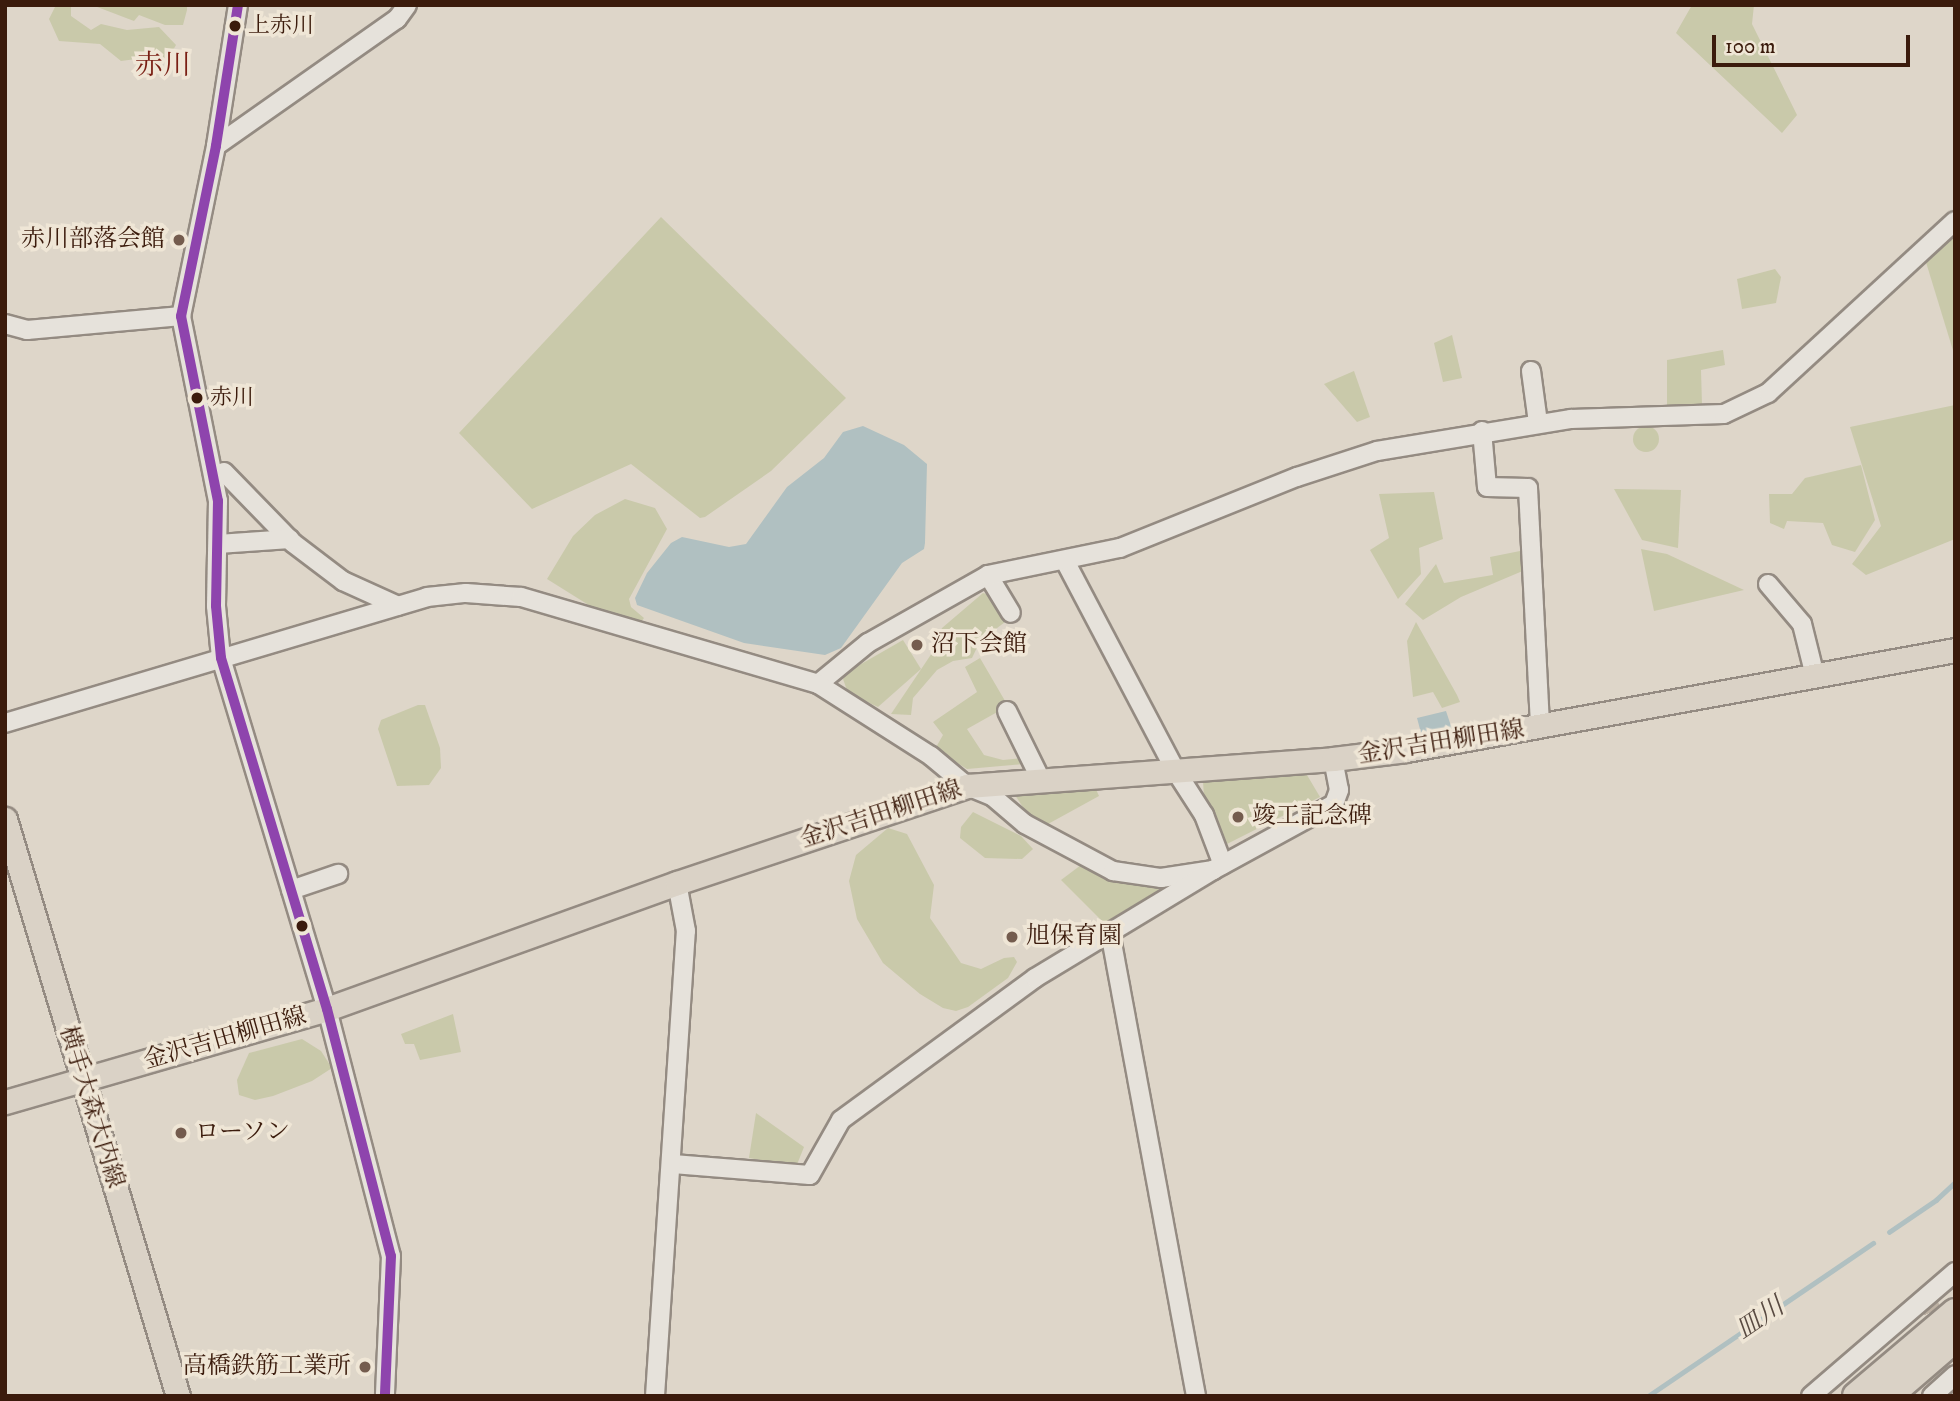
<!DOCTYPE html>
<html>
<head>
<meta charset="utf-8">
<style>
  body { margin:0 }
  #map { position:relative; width:1960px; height:1401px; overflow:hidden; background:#ded6c9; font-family:"IM FELL DW Pica","Noto Serif JP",serif }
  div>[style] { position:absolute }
  .green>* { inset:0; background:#c9c9aa }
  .round { border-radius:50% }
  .water>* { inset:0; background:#b0c0c1 }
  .stream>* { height:4.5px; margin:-2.25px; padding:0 2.25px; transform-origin:2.25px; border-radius:2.25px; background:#b0c0c1 }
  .minor-tunnel>* { height:18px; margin-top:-9px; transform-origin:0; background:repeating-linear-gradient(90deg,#bdb1a3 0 18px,transparent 0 27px) }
  .roads { filter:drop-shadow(2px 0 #948b82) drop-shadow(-2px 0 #948b82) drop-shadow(0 2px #948b82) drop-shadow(0 -2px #948b82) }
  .minor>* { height:18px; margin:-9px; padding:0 9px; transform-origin:9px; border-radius:9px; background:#e6e2db }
  .major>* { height:23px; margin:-11.5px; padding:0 11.5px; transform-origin:11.5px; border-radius:11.5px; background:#dad2c6 }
  .highway>* { height:26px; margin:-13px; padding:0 13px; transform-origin:13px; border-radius:13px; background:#dad2c6 }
  .bus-1>* { height:10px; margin:-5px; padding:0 5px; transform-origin:5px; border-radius:5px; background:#8e44ad }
  .dots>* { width:19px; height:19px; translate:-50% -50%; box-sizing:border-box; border:4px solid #efe6d6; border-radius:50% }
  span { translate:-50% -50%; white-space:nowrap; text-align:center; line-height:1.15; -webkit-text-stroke:7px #efe6d6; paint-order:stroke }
  .bus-label { font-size:22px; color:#3b1b0c }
  .left { translate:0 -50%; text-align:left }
  .poi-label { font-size:24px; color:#3b1b0c }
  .right { translate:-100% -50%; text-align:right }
  .street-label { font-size:24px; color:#3b1b0c }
  .water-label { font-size:26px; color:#584a41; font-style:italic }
  .quarter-label { font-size:28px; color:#7a1f14 }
  .frame { position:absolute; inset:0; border:7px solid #3b1b0c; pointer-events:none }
  .scale { position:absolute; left:1712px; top:35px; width:198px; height:32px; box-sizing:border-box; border:4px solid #3b1b0c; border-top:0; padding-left:9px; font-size:21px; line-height:24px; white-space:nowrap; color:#3b1b0c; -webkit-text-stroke:5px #efe6d6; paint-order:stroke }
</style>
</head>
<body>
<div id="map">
  <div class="green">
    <i style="clip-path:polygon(56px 5px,71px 5px,71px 16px,91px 30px,101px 24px,127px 30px,159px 27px,176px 45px,166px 62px,143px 72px,136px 59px,121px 61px,100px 44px,59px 41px,49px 19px)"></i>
    <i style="clip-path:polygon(92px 5px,187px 5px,187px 10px,183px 25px,165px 25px,139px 15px,134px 21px)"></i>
    <i style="clip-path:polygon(1692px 5px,1754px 5px,1752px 24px,1797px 115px,1782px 133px,1676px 33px)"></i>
    <i style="clip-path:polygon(661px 217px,846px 398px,771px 471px,705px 517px,700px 518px,631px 464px,532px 509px,459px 433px)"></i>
    <i style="clip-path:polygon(1955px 234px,1955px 357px,1925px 259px)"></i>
    <i style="clip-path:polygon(1775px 269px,1781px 277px,1776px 303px,1742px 309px,1737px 279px)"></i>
    <i style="clip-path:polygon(1452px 335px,1462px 378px,1443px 382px,1434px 343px)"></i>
    <i style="clip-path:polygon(1723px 350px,1725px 365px,1701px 370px,1702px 405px,1667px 409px,1667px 360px)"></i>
    <i style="clip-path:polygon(1354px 371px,1370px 417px,1357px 422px,1324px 384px)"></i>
    <i style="clip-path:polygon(1955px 405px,1955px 539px,1866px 575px,1852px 564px,1881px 526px,1850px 427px)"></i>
    <i class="round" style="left:1633px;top:426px;width:26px;height:26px"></i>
    <i style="clip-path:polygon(1861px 465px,1875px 520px,1855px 552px,1832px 545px,1823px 523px,1787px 521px,1784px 529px,1770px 523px,1769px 494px,1792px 494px,1805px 478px)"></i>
    <i style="clip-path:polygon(1614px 489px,1681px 490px,1678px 548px,1642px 540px)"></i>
    <i style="clip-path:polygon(1434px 492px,1443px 539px,1419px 548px,1421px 574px,1398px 599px,1370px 550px,1389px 538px,1379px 494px)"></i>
    <i style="clip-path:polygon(625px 499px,655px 508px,667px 529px,629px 599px,631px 607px,644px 618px,641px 622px,595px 609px,547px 579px,573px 536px,595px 515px)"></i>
    <i style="clip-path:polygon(1641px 549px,1667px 554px,1744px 590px,1654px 611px)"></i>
    <i style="clip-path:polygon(1525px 550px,1525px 570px,1461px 597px,1423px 620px,1405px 604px,1436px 564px,1444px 583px,1493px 575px,1490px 557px)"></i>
    <i style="clip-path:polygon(983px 593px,993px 596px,1005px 613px,1005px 622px,980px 641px,972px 658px,953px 661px,937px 670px,913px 698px,911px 715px,891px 714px,934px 650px,942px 628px)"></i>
    <i style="clip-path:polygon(1416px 622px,1457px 695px,1460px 702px,1442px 708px,1433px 692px,1413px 697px,1407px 641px)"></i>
    <i style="clip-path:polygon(903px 640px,921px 669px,878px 707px,848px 693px,843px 679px,849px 671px)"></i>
    <i style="clip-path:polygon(980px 658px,1008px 706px,967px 729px,984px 755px,1003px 760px,1023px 758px,1023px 764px,967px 769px,935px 749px,943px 735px,933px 722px,977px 692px,965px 667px)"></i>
    <i style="clip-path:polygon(418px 705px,425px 705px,440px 748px,441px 768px,429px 785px,397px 786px,378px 729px,381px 720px)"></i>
    <i style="clip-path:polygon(1307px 775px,1320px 797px,1227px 844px,1204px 797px,1203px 781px)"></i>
    <i style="clip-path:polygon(1094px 785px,1099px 796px,1048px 824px,1026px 812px,1013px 792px)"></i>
    <i style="clip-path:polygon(973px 812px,1021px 836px,1033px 849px,1022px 859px,985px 858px,960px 838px,961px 827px)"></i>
    <i style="clip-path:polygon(888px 828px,907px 834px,934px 885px,930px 918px,961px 963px,981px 969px,1004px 958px,1014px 957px,1017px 962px,1008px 978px,968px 1007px,956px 1011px,943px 1008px,920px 994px,883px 963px,857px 919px,849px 881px,856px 855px)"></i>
    <i style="clip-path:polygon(1081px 865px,1158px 886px,1159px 890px,1104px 923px,1061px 880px)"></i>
    <i style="clip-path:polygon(453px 1014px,461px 1052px,420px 1060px,414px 1044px,405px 1044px,401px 1034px)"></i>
    <i style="clip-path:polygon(302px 1039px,321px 1051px,332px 1068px,312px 1081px,273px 1096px,255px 1100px,239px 1095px,237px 1080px,249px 1053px)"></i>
    <i style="clip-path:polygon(756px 1113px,804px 1147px,796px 1167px,749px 1158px)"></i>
  </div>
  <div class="water">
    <i style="clip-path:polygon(863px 426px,904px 445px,927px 464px,925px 543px,924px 549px,902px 563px,841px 648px,825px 655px,744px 643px,637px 605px,635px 598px,647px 573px,671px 543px,682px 537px,729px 547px,746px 544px,787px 487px,824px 458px,843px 432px)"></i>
    <i style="clip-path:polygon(1446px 711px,1452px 729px,1421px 733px,1417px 718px)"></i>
  </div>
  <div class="stream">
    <i style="left:1889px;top:1232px;width:57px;rotate:-34.2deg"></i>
    <i style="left:1936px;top:1200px;width:26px;rotate:-43deg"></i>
    <i style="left:1648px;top:1396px;width:272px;rotate:-34.2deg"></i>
  </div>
  <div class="minor-tunnel">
    <i style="left:1925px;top:1295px;width:72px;rotate:65.6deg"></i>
  </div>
  <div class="roads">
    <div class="minor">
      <i style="left:238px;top:5px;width:143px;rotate:98.9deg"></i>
      <i style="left:216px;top:146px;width:174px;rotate:101.6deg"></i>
      <i style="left:181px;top:316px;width:189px;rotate:78.7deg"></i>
      <i style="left:218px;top:501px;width:105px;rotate:91.1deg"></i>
      <i style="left:216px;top:606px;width:52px;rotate:84.5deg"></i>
      <i style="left:221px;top:658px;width:367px;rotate:73.2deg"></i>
      <i style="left:327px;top:1009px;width:255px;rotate:75.5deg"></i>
      <i style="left:391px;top:1256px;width:140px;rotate:92.5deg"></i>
      <i style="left:216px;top:146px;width:221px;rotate:-35.1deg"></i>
      <i style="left:397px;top:19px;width:17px;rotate:-54deg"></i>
      <i style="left:5px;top:324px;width:23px;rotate:15deg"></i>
      <i style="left:27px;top:330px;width:155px;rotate:-5.2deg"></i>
      <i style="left:1531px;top:371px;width:52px;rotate:82.3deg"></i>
      <i style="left:1482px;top:431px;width:56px;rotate:84.9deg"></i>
      <i style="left:1487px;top:487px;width:41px;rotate:1.4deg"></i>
      <i style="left:1528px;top:488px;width:239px;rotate:87.1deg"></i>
      <i style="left:215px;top:475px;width:9px;rotate:-18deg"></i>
      <i style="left:224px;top:472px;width:99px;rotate:45.8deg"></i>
      <i style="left:293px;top:543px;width:63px;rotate:37.2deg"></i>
      <i style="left:343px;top:581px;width:60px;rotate:24.4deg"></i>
      <i style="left:218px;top:544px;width:72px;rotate:-4deg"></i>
      <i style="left:1065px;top:561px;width:236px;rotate:62.2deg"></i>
      <i style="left:1175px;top:770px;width:54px;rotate:57.2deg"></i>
      <i style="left:1204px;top:815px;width:53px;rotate:69.2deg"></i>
      <i style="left:988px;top:575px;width:44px;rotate:58.8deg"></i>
      <i style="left:1768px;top:584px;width:52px;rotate:49.6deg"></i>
      <i style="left:1802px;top:624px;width:54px;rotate:76deg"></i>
      <i style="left:818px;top:684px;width:65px;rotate:-39.4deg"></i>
      <i style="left:868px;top:643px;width:138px;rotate:-29.5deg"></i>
      <i style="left:988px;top:575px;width:135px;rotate:-11.6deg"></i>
      <i style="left:1120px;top:548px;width:191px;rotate:-21.9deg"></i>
      <i style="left:1297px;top:477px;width:84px;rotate:-18deg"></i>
      <i style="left:1377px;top:451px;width:197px;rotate:-9.4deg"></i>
      <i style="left:1571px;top:419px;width:153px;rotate:-1.9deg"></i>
      <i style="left:1724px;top:414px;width:49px;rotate:-25.5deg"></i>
      <i style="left:1768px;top:393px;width:254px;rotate:-42.6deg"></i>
      <i style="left:1007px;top:711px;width:77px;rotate:63.8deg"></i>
      <i style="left:5px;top:723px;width:440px;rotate:-16.6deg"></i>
      <i style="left:427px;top:597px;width:39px;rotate:-6deg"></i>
      <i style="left:466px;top:593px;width:55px;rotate:4.2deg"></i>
      <i style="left:521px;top:597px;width:309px;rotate:16.3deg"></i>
      <i style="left:818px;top:684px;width:134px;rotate:32.5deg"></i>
      <i style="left:931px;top:756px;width:47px;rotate:39.8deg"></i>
      <i style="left:967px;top:786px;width:27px;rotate:22deg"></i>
      <i style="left:992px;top:796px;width:43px;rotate:40.3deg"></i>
      <i style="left:1025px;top:824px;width:100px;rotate:28.1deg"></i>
      <i style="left:1113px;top:871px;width:49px;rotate:8.3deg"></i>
      <i style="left:1161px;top:878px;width:53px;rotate:-8.7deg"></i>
      <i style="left:291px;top:890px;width:50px;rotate:-18.8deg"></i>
      <i style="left:1110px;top:932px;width:472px;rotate:79.5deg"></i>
      <i style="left:673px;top:1164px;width:137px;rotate:4.6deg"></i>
      <i style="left:810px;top:1175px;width:63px;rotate:-60.6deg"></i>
      <i style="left:841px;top:1120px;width:240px;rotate:-36.2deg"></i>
      <i style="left:1035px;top:978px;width:208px;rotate:-31.2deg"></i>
      <i style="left:1213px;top:870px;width:138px;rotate:-28.6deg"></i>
      <i style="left:1334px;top:804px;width:15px;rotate:-70deg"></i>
      <i style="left:1339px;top:790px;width:32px;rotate:-101deg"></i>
      <i style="left:655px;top:1396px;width:466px;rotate:-86.2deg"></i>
      <i style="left:686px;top:931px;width:49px;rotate:-100.6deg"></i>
      <i style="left:1811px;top:1396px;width:190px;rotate:-40.7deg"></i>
      <i style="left:1932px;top:1396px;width:31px;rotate:-42deg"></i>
    </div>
    <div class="major">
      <i style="left:5px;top:819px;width:602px;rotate:73.31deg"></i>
      <i style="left:5px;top:1102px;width:335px;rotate:-16.1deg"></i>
      <i style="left:327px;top:1009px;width:372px;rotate:-19.8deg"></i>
      <i style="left:677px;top:883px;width:306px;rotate:-18.5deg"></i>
      <i style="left:967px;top:786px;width:367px;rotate:-4.2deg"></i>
      <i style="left:1333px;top:759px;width:74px;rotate:-7deg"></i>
      <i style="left:1406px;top:750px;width:558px;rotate:-10.32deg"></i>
    </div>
    <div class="highway">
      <i style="left:1856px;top:1396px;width:130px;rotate:-40.3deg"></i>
      <i style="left:1889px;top:1396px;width:87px;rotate:-40.8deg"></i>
    </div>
  </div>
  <div class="bus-1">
    <i style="left:238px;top:5px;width:143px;rotate:98.9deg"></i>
    <i style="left:216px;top:146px;width:174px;rotate:101.6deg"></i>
    <i style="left:181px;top:316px;width:189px;rotate:78.7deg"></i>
    <i style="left:218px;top:501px;width:105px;rotate:91.1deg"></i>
    <i style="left:216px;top:606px;width:52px;rotate:84.5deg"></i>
    <i style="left:221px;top:658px;width:367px;rotate:73.2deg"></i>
    <i style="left:327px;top:1009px;width:255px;rotate:75.5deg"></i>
    <i style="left:391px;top:1256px;width:140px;rotate:92.5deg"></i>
  </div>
  <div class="dots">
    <i style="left:235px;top:26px;background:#3b1b0c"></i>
    <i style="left:179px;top:240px;background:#745c4e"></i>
    <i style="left:197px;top:398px;background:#3b1b0c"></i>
    <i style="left:917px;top:645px;background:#745c4e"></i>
    <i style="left:1238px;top:817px;background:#745c4e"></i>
    <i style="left:302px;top:926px;background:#3b1b0c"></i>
    <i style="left:1012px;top:937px;background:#745c4e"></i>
    <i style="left:181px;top:1133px;background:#745c4e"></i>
    <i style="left:365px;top:1367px;background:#745c4e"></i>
  </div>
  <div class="bus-label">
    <span class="left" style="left:248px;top:26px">上赤川</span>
    <span class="left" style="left:210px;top:398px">赤川</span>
  </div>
  <div class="poi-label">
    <span class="right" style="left:165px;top:240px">赤川部落会館</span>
    <span class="left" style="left:931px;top:645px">沼下会館</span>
    <span class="left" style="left:1252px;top:817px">竣工記念碑</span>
    <span class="left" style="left:1026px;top:937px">旭保育園</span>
    <span class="left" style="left:195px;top:1133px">ローソン</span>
    <span class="right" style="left:351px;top:1367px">高橋鉄筋工業所</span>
  </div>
  <div class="street-label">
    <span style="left:1441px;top:743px;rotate:-9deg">金沢吉田柳田線</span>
    <span style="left:881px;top:815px;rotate:-18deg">金沢吉田柳田線</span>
    <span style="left:225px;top:1039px;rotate:-16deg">金沢吉田柳田線</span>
    <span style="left:91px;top:1107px;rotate:73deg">横手大森大内線</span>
  </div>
  <div class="water-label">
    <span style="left:1760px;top:1319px;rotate:-34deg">皿川</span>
  </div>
  <div class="quarter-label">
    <span style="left:163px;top:66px">赤川</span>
  </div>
  <div class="frame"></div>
  <div class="scale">100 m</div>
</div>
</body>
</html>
